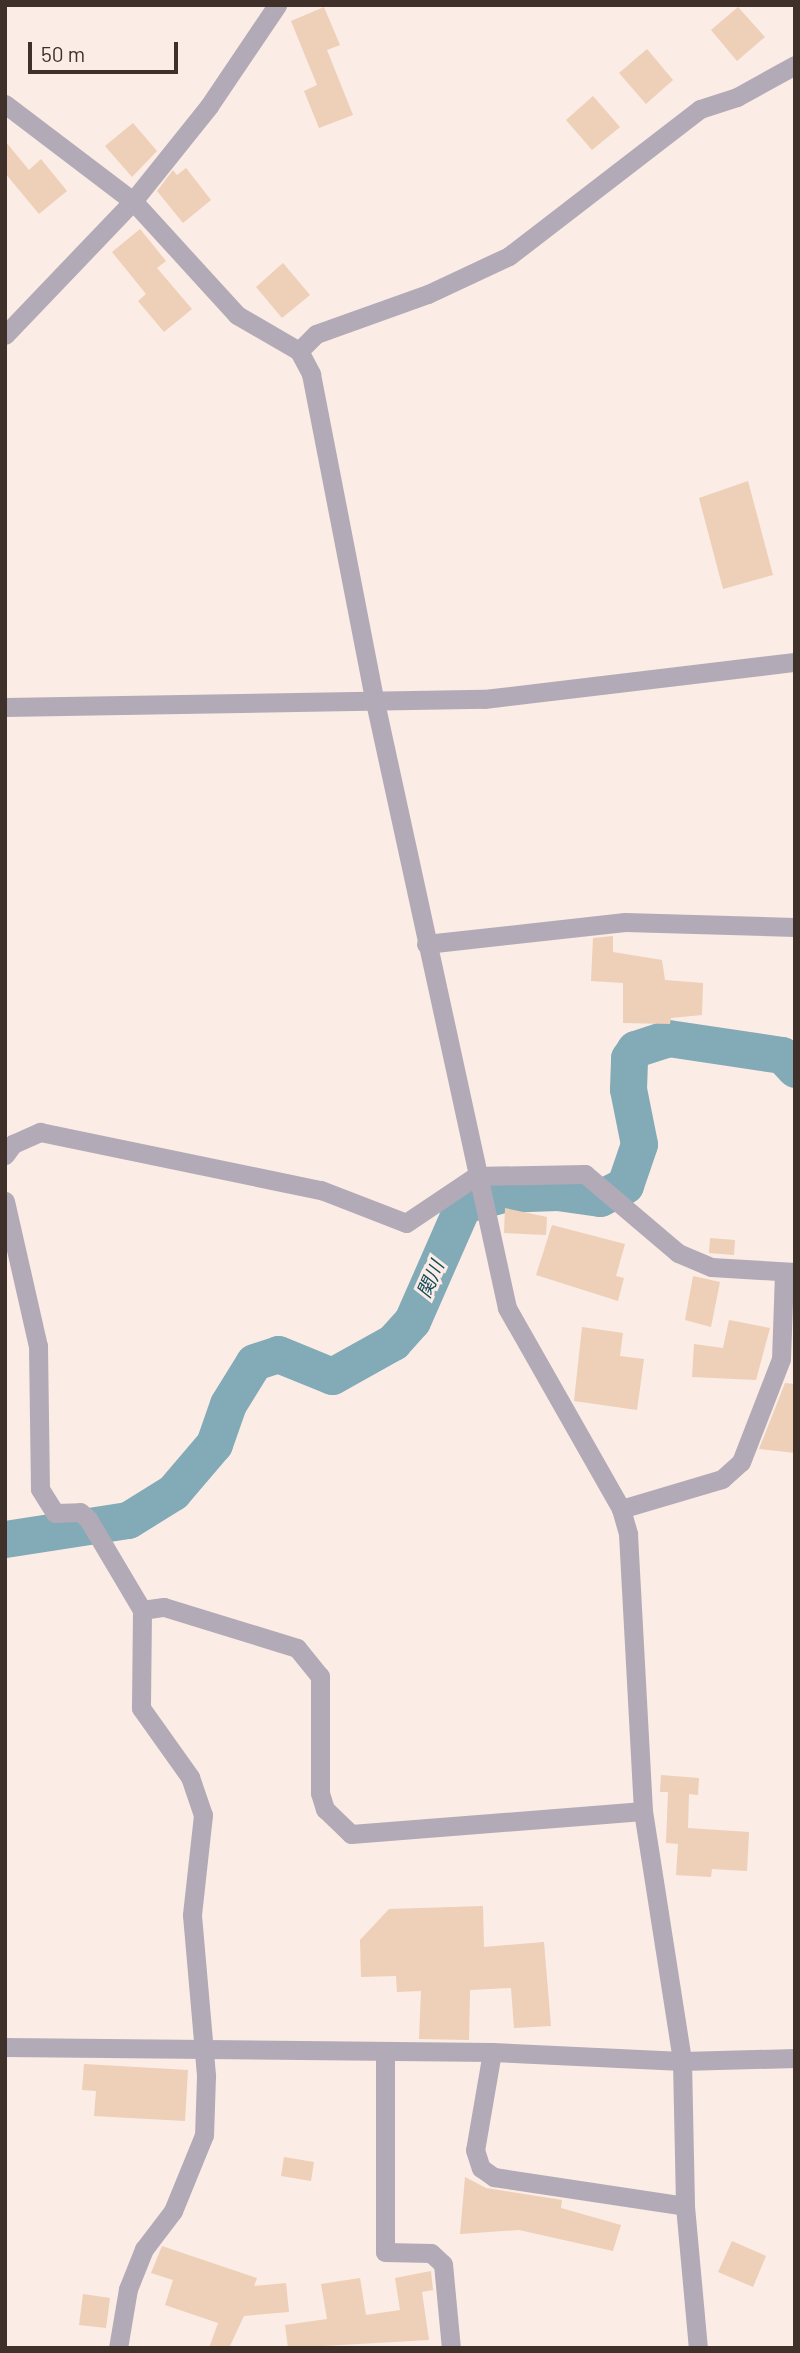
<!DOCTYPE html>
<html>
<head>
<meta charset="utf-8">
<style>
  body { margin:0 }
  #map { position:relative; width:800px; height:2353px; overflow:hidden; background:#fbece5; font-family:Barlow,"Noto Sans JP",sans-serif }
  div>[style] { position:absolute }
  .river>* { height:37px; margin:-18.5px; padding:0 18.5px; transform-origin:18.5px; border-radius:18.5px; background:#82aab7 }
  .building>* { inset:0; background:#eecfb7 }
  .minor>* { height:19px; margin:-9.5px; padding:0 9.5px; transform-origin:9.5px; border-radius:9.5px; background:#b3aab7 }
  .tertiary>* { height:19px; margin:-9.5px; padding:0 9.5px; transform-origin:9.5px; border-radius:9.5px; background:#b3aab7 }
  span { translate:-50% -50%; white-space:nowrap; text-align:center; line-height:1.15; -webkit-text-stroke:6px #fbece5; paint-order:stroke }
  .water-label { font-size:19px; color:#124b5a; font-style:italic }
  .frame { position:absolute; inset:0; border:7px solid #3f312a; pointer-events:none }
  .scale { position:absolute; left:28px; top:42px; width:150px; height:32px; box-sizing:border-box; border:4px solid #3f312a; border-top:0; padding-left:9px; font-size:21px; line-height:24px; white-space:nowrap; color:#3f312a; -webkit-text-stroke:5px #fbece5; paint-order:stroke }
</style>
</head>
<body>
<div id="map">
  <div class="river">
    <i style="left:5px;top:1539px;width:124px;rotate:-8.8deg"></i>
    <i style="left:128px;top:1520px;width:53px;rotate:-31.9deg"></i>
    <i style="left:173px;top:1492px;width:63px;rotate:-49.5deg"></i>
    <i style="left:214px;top:1444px;width:42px;rotate:-70.7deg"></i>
    <i style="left:228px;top:1404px;width:49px;rotate:-58.2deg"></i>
    <i style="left:254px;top:1362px;width:25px;rotate:-18deg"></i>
    <i style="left:278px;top:1354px;width:58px;rotate:22.2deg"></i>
    <i style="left:332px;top:1376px;width:70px;rotate:-29.1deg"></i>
    <i style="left:393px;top:1342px;width:28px;rotate:-48deg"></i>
    <i style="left:412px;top:1321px;width:127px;rotate:-66.3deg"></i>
    <i style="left:463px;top:1205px;width:41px;rotate:-15.4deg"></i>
    <i style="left:503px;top:1194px;width:54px;rotate:-2.1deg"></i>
    <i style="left:557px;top:1192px;width:43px;rotate:7.9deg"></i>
    <i style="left:600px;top:1198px;width:28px;rotate:-27deg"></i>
    <i style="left:625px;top:1185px;width:43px;rotate:-71.1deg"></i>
    <i style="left:639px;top:1144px;width:56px;rotate:-101.3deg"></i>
    <i style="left:628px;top:1089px;width:31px;rotate:-88deg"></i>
    <i style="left:629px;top:1058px;width:11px;rotate:-56deg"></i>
    <i style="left:635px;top:1049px;width:35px;rotate:-18deg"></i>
    <i style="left:668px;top:1038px;width:115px;rotate:8.5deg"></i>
    <i style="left:782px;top:1055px;width:19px;rotate:47deg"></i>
  </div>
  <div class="building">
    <i style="clip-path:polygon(324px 7px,340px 45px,327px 50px,353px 115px,319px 128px,304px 91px,317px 85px,291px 21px)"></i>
    <i style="clip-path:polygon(738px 7px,765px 37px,737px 61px,711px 30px)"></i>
    <i style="clip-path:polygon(647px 49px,673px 80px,646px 104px,619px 73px)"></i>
    <i style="clip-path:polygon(593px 96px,620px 127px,592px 150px,566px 120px)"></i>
    <i style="clip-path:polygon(133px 123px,157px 151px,132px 177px,105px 146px)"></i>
    <i style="clip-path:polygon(5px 141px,29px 170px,41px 159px,67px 191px,39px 214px,5px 173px)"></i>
    <i style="clip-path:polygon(186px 168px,211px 200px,183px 223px,157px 191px,173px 170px,177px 175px)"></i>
    <i style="clip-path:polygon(140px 229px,166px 261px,157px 268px,192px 309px,164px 332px,138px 301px,146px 294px,112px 252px)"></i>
    <i style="clip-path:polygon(283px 263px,310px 295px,282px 318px,256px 287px)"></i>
    <i style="clip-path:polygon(748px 481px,773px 575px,723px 589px,699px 498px)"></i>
    <i style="clip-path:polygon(613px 936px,613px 952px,662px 960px,665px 980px,703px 983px,702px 1015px,671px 1018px,670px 1024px,623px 1023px,623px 983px,591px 981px,593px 938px)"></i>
    <i style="clip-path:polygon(505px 1208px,547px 1217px,546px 1235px,504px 1233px)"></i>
    <i style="clip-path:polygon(552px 1225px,625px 1244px,616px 1276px,624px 1278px,618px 1301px,536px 1275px)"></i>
    <i style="clip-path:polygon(710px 1238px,735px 1240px,734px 1255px,709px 1253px)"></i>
    <i style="clip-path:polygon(693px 1276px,720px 1282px,711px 1327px,685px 1320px)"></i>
    <i style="clip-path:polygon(729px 1320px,770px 1328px,756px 1380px,692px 1377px,694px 1344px,723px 1348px)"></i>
    <i style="clip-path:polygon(582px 1327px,623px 1333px,620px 1356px,644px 1359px,637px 1410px,574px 1401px)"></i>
    <i style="clip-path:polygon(785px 1383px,795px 1384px,795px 1453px,759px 1449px)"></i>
    <i style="clip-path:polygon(661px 1775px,699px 1778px,698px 1795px,689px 1794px,688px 1828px,749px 1832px,747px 1871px,712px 1869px,711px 1877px,676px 1875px,678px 1844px,666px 1843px,668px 1792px,660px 1792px)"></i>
    <i style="clip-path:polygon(483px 1906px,484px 1947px,544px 1942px,551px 2026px,514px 2028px,511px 1988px,470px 1990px,469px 2040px,419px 2039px,421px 1991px,397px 1992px,396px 1976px,361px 1977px,360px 1940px,389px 1909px)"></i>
    <i style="clip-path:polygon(84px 2064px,188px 2070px,185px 2121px,94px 2116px,96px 2091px,82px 2090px)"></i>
    <i style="clip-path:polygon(284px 2157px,314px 2162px,311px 2181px,281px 2176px)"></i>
    <i style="clip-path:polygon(465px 2177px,486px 2188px,562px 2200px,561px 2208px,621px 2225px,613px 2251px,519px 2230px,460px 2234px)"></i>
    <i style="clip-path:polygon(732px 2241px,766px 2256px,753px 2287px,718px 2272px)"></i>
    <i style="clip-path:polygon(162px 2246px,257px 2278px,254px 2286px,286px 2283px,289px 2312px,244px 2316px,229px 2348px,209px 2348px,218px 2323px,165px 2305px,173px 2280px,151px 2273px)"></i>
    <i style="clip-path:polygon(431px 2271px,433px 2290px,422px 2292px,429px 2340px,288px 2348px,285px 2325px,327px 2319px,321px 2284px,360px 2278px,366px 2315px,400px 2310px,395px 2278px)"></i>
    <i style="clip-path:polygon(83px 2294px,110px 2298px,106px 2328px,79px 2325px)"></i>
  </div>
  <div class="minor">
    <i style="left:5px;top:104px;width:161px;rotate:37.2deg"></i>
    <i style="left:133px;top:201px;width:154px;rotate:47.6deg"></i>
    <i style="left:237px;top:315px;width:72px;rotate:30.1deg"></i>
    <i style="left:299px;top:351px;width:26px;rotate:62deg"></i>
    <i style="left:311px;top:374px;width:334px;rotate:79deg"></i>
    <i style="left:5px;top:335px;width:185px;rotate:-46.3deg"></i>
    <i style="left:133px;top:201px;width:122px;rotate:-51.3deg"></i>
    <i style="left:209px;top:106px;width:122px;rotate:-56deg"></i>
    <i style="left:299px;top:351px;width:24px;rotate:-45deg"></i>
    <i style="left:316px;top:334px;width:119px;rotate:-19.7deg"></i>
    <i style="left:428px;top:294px;width:89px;rotate:-25.1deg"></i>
    <i style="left:509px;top:256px;width:241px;rotate:-37.6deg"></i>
    <i style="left:700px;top:109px;width:39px;rotate:-18deg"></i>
    <i style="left:737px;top:97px;width:66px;rotate:-28.9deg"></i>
    <i style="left:426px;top:944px;width:200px;rotate:-6.3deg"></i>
    <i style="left:625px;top:922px;width:170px;rotate:1.7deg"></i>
    <i style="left:5px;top:1155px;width:14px;rotate:-54deg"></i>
    <i style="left:13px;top:1144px;width:30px;rotate:-24deg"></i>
    <i style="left:40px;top:1132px;width:287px;rotate:11.7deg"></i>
    <i style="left:321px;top:1190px;width:91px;rotate:21.2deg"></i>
    <i style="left:406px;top:1223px;width:84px;rotate:-33.9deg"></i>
    <i style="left:476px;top:1176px;width:109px;rotate:-1.1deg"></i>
    <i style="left:585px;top:1174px;width:122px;rotate:40.3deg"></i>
    <i style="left:678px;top:1253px;width:36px;rotate:23deg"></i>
    <i style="left:711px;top:1267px;width:84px;rotate:3.4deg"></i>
    <i style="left:5px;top:1201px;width:149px;rotate:77.2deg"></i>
    <i style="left:38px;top:1346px;width:143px;rotate:89.2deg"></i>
    <i style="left:40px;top:1489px;width:28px;rotate:58deg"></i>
    <i style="left:55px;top:1513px;width:25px;rotate:-2deg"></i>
    <i style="left:80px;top:1512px;width:11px;rotate:41deg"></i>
    <i style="left:88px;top:1519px;width:106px;rotate:59.3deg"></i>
    <i style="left:142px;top:1610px;width:98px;rotate:90.6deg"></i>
    <i style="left:141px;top:1708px;width:85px;rotate:54.6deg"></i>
    <i style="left:190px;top:1777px;width:40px;rotate:71.1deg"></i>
    <i style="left:203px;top:1815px;width:101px;rotate:96.3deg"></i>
    <i style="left:192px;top:1915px;width:162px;rotate:85deg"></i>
    <i style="left:206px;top:2076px;width:59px;rotate:91.9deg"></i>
    <i style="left:204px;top:2135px;width:82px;rotate:112.2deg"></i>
    <i style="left:173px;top:2211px;width:48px;rotate:127.3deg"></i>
    <i style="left:144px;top:2249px;width:43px;rotate:111.8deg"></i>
    <i style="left:128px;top:2289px;width:60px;rotate:99.6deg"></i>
    <i style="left:621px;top:1509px;width:105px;rotate:-16.5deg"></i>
    <i style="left:722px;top:1479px;width:25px;rotate:-42deg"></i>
    <i style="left:741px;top:1462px;width:110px;rotate:-68.8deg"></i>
    <i style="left:781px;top:1359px;width:86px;rotate:-88deg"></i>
    <i style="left:142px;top:1610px;width:22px;rotate:-8deg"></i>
    <i style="left:164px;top:1607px;width:139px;rotate:17.1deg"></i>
    <i style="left:297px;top:1648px;width:36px;rotate:51deg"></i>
    <i style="left:320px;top:1676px;width:117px;rotate:90deg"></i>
    <i style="left:320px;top:1793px;width:17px;rotate:73deg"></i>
    <i style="left:325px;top:1809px;width:36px;rotate:44deg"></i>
    <i style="left:351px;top:1834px;width:293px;rotate:-4.5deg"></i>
    <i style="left:5px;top:2047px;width:487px;rotate:0.6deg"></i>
    <i style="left:492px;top:2052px;width:190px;rotate:2.7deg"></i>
    <i style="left:682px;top:2061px;width:113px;rotate:-1.5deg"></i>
    <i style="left:385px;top:2052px;width:200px;rotate:90deg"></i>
    <i style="left:385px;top:2252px;width:46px;rotate:1.2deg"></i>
    <i style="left:431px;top:2253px;width:16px;rotate:43deg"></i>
    <i style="left:443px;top:2264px;width:84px;rotate:84.6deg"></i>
    <i style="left:492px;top:2052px;width:99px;rotate:99.8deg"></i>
    <i style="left:475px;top:2150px;width:19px;rotate:72deg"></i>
    <i style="left:481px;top:2168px;width:16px;rotate:35deg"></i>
    <i style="left:494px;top:2177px;width:193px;rotate:8.6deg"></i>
  </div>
  <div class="tertiary">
    <i style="left:375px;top:702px;width:620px;rotate:77.71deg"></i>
    <i style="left:507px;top:1308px;width:231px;rotate:60.4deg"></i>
    <i style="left:621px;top:1509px;width:26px;rotate:74deg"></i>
    <i style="left:628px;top:1534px;width:277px;rotate:86.9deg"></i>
    <i style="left:643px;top:1811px;width:253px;rotate:81.1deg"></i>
    <i style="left:682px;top:2061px;width:145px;rotate:88.8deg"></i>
    <i style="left:685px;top:2206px;width:143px;rotate:84.8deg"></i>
    <i style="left:5px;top:707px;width:479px;rotate:-1deg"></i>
    <i style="left:484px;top:699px;width:313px;rotate:-6.8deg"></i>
  </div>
  <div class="water-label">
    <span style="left:430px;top:1279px;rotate:-66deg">関川</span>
  </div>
  <div class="frame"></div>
  <div class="scale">50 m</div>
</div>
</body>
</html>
